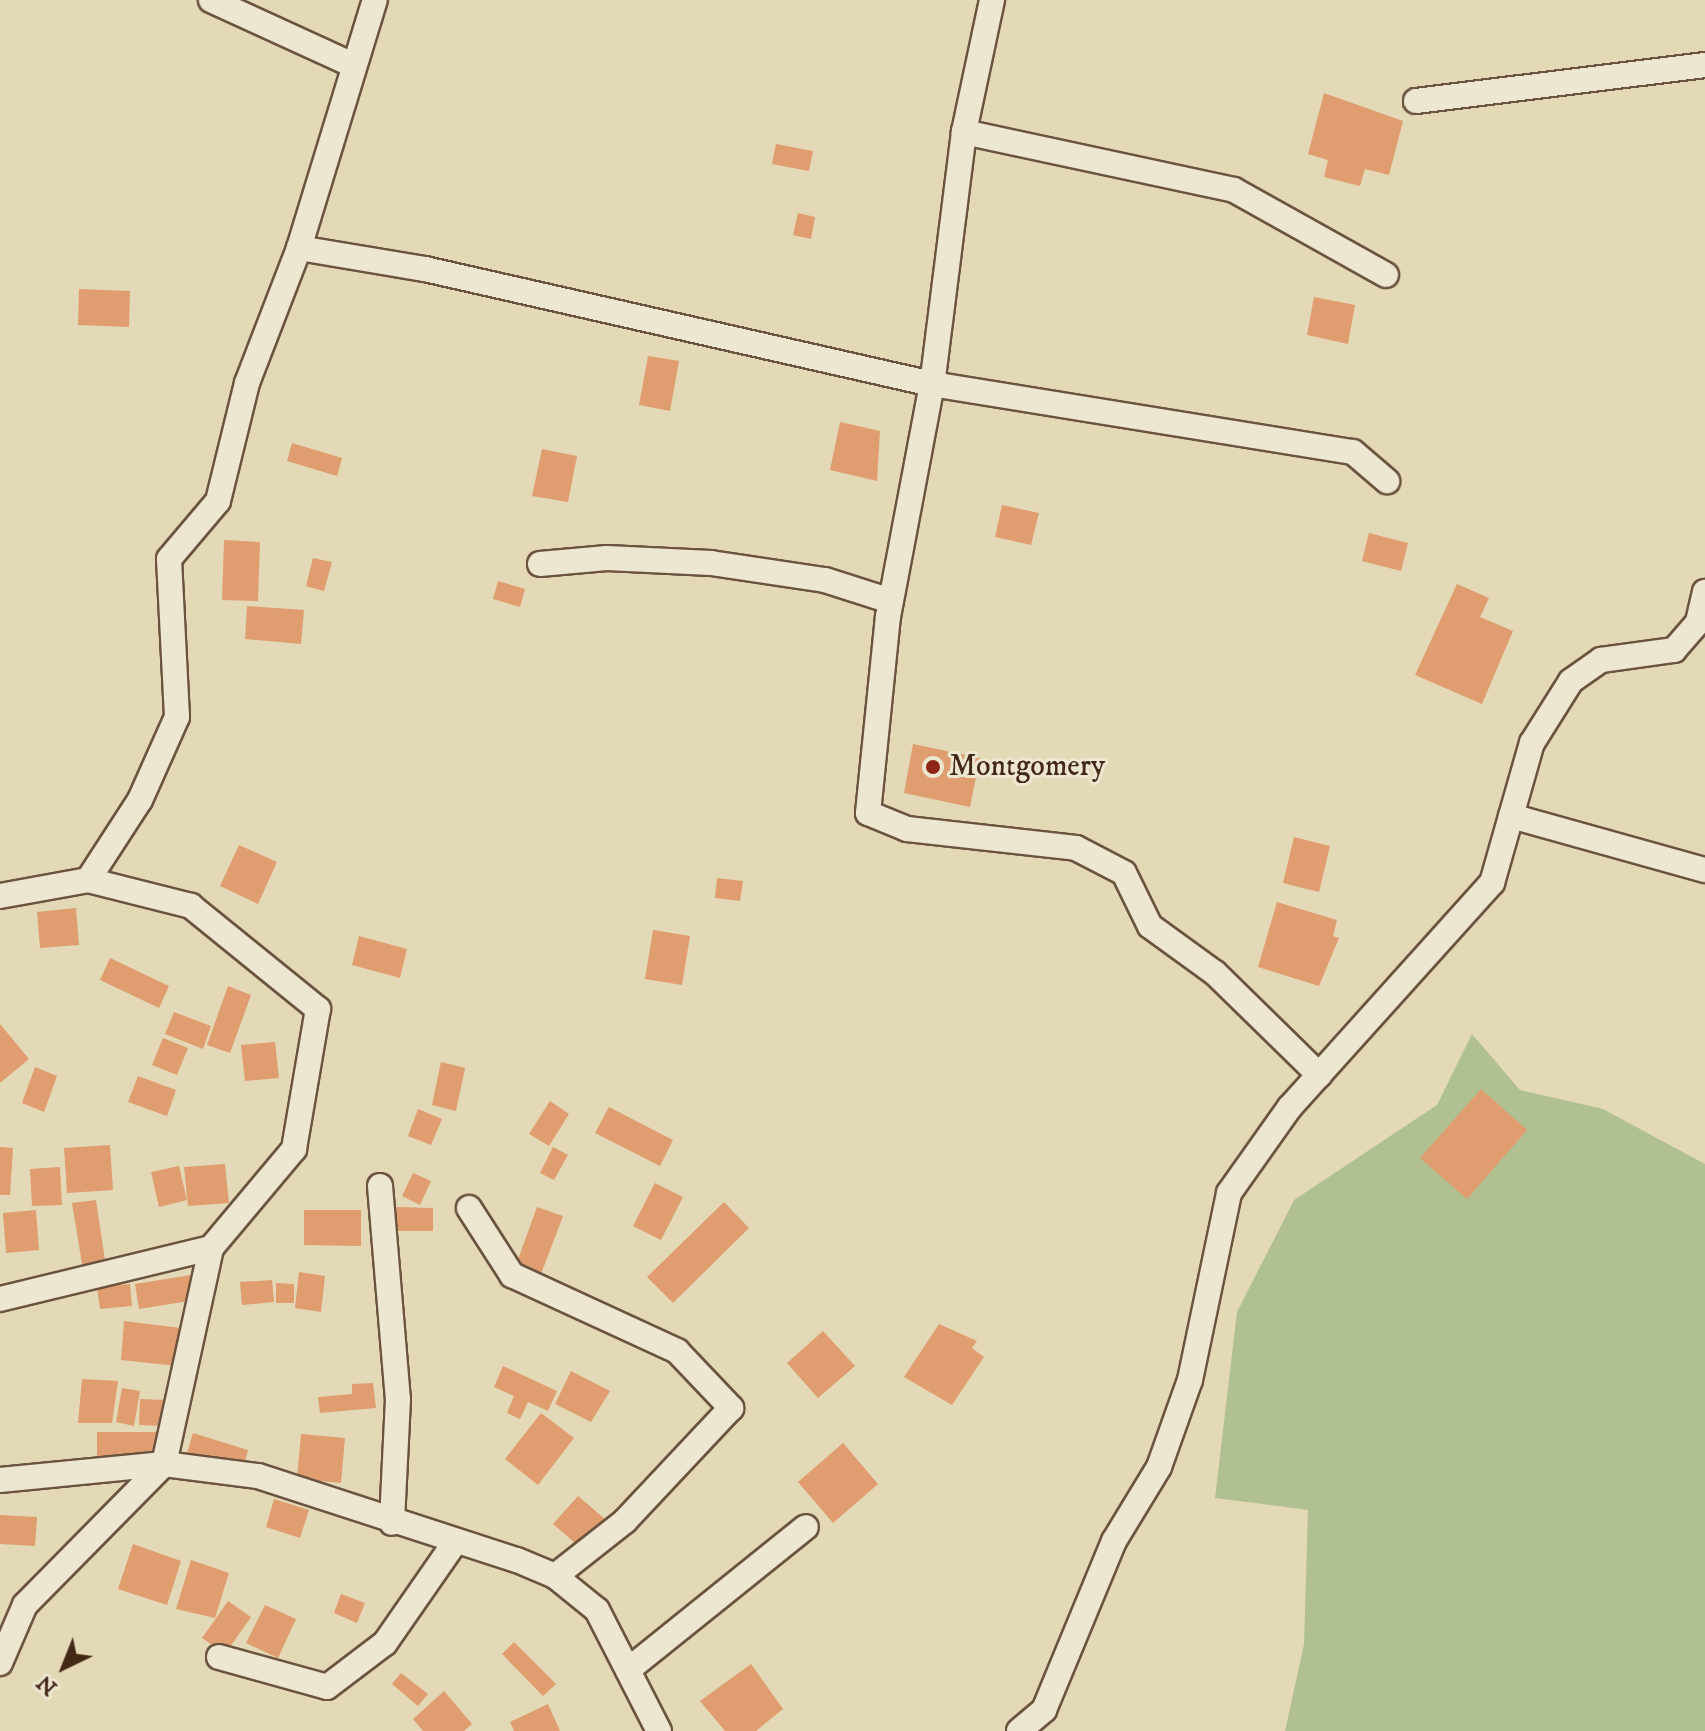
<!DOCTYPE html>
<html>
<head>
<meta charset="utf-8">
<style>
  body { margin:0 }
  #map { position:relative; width:1705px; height:1731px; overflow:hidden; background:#e4d9b6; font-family:"IM FELL DW Pica",serif }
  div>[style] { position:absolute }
  .green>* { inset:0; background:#b1c091 }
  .building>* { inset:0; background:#df9d70 }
  .roads { filter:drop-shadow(2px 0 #6b543f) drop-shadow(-2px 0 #6b543f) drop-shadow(0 2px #6b543f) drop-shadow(0 -2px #6b543f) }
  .minor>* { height:24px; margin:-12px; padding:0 12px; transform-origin:12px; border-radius:12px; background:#ede6d0 }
  .dots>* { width:22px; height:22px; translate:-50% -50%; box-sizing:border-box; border:4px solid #ede6d0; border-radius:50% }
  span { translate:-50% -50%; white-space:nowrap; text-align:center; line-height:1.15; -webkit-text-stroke:6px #ede6d0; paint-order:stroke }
  .poi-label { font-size:30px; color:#432817 }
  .left { translate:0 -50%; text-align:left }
  .north { position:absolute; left:24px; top:1627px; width:80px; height:80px; -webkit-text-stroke:6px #ede6d0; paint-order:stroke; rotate:223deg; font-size:22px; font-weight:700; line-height:32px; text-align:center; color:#432817 }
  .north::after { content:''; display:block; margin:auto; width:28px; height:36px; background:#432817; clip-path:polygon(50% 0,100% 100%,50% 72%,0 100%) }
</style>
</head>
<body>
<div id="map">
  <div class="green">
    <i style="clip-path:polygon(1472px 1034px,1520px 1090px,1603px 1109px,1705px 1164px,1705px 1731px,1285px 1731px,1304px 1644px,1308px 1510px,1215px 1498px,1237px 1312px,1294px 1200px,1437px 1105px)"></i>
  </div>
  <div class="building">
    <i style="clip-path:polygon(1324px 93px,1403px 121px,1389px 175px,1365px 169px,1360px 186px,1324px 177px,1328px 160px,1308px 154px)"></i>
    <i style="clip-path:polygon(776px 144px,813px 151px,809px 171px,772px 164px)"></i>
    <i style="clip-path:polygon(798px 213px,815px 217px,811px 239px,793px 235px)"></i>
    <i style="clip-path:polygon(79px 289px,130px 291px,129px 327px,78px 325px)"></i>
    <i style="clip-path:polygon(1314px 297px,1355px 305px,1348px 344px,1307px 335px)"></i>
    <i style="clip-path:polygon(648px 356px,679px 361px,670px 411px,639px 405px)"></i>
    <i style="clip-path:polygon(840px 422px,880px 431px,877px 481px,830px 470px)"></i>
    <i style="clip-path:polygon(292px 443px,342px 458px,337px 476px,287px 461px)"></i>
    <i style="clip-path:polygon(542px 449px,577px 456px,568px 502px,532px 496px)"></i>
    <i style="clip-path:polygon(1002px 505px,1039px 513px,1031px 545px,995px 537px)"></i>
    <i style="clip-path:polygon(1369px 533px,1408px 543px,1401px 571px,1362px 561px)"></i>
    <i style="clip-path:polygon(224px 540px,260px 542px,258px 601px,222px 600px)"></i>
    <i style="clip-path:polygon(313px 558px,332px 562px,324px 591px,306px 586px)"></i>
    <i style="clip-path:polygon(498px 581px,525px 589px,520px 607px,493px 599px)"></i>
    <i style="clip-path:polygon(1457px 584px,1489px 598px,1480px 617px,1513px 631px,1482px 704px,1415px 675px)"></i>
    <i style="clip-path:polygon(247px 606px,304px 610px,301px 644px,245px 639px)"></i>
    <i style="clip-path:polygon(913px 744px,980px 758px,970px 807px,904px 793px)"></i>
    <i style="clip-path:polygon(1294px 837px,1330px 846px,1319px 892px,1283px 883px)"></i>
    <i style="clip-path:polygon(239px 845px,277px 862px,258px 904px,220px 886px)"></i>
    <i style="clip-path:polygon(717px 878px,743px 881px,740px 901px,715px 898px)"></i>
    <i style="clip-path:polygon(1277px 902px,1337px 920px,1333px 936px,1339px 938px,1319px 986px,1258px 967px)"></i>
    <i style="clip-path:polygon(76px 908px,79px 945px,40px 948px,37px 912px)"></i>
    <i style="clip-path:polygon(653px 930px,690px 936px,682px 985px,645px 979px)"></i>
    <i style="clip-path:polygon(359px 936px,407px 949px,400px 978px,352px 965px)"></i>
    <i style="clip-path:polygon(110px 958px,169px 986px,159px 1008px,100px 980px)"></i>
    <i style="clip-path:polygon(228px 986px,251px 995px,230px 1053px,207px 1045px)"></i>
    <i style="clip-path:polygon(174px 1012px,211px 1026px,203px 1049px,165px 1034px)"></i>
    <i style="clip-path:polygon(0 1024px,29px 1059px,0 1083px)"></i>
    <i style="clip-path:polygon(163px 1038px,188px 1048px,177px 1075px,152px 1065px)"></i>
    <i style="clip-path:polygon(275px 1042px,279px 1078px,245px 1081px,241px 1045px)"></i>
    <i style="clip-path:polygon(441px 1062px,465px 1068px,456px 1111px,432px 1105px)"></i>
    <i style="clip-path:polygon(35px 1067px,57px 1076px,44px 1112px,22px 1103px)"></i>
    <i style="clip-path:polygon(138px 1076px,176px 1090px,167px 1116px,128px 1102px)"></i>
    <i style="clip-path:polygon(1481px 1089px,1527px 1130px,1467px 1199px,1420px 1158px)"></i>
    <i style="clip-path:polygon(550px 1101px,569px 1114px,549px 1146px,529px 1134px)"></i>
    <i style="clip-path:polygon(609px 1107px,673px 1140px,660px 1166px,595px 1133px)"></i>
    <i style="clip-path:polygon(418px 1109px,442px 1119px,431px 1145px,408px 1136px)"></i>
    <i style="clip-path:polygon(110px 1145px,113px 1190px,67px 1193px,64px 1148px)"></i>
    <i style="clip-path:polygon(0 1147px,13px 1148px,10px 1195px,0 1195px)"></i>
    <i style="clip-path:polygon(553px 1147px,568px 1155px,554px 1180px,540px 1173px)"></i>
    <i style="clip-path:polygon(225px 1164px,229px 1203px,188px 1206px,184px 1167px)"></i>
    <i style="clip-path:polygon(179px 1166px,187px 1200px,159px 1207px,151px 1172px)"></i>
    <i style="clip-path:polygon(60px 1167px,62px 1205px,32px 1206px,30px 1169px)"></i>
    <i style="clip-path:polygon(413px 1173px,431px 1181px,420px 1205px,402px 1196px)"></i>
    <i style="clip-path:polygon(655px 1183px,683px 1197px,661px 1240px,633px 1226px)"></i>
    <i style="clip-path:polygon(96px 1200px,106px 1267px,83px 1270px,72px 1203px)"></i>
    <i style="clip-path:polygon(724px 1202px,749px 1228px,673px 1303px,647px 1277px)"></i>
    <i style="clip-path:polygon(395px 1207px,433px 1208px,433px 1231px,395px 1231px)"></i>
    <i style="clip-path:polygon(537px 1207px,563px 1216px,541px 1274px,516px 1265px)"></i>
    <i style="clip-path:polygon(36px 1210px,39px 1250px,6px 1253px,3px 1213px)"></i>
    <i style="clip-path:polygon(304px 1210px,361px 1210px,361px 1246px,304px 1245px)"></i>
    <i style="clip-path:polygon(299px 1272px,325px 1276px,321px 1312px,295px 1308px)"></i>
    <i style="clip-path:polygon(191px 1275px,195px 1300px,139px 1309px,135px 1284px)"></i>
    <i style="clip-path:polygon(272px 1280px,274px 1302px,242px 1305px,240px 1282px)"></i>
    <i style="clip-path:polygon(276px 1283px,294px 1284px,294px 1303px,276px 1303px)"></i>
    <i style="clip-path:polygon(130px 1284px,132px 1306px,100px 1309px,97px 1287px)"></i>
    <i style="clip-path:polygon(124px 1321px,181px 1328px,177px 1366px,121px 1360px)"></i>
    <i style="clip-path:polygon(939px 1324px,977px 1341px,972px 1348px,984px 1357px,952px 1405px,904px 1377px)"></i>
    <i style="clip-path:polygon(823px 1331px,855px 1366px,818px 1398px,787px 1363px)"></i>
    <i style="clip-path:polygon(503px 1366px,557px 1391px,548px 1411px,528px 1402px,520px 1419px,507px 1413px,514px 1396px,494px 1387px)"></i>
    <i style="clip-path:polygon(571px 1371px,610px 1391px,591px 1422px,555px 1404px)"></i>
    <i style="clip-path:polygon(82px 1379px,118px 1381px,112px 1423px,78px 1423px)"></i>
    <i style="clip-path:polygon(373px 1383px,376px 1408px,320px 1413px,318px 1397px,352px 1394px,352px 1384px)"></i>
    <i style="clip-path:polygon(122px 1388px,140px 1391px,134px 1426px,116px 1422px)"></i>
    <i style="clip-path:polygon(140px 1399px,166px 1400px,165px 1426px,139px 1425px)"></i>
    <i style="clip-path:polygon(541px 1413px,574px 1438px,538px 1485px,505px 1459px)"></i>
    <i style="clip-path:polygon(97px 1432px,162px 1432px,162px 1458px,97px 1459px)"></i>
    <i style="clip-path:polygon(193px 1433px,248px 1450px,243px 1469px,187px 1453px)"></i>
    <i style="clip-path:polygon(301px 1434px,345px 1438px,341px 1483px,297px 1479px)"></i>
    <i style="clip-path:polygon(843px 1443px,878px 1484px,833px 1523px,798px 1482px)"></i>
    <i style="clip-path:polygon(578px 1496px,606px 1520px,582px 1549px,553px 1524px)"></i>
    <i style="clip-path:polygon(274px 1499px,309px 1510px,300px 1538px,266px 1527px)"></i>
    <i style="clip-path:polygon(0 1515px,37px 1517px,35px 1546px,0 1544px)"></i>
    <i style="clip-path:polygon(133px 1544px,181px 1561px,167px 1605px,118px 1589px)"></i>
    <i style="clip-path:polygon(191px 1560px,229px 1573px,215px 1618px,176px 1609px)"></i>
    <i style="clip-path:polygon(341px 1594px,365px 1603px,357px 1623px,334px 1613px)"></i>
    <i style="clip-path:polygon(228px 1601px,251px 1617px,225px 1654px,202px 1638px)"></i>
    <i style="clip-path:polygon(265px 1605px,296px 1619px,278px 1658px,246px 1643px)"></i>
    <i style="clip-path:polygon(514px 1642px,556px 1684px,543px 1696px,502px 1654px)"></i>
    <i style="clip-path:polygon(751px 1664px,783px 1709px,756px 1731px,725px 1731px,700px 1701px)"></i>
    <i style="clip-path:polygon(401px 1673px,428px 1694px,418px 1706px,392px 1684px)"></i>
    <i style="clip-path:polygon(444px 1691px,472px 1724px,464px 1731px,423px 1731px,413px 1719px)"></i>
    <i style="clip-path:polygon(548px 1704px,560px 1731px,514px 1731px,510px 1722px)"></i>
  </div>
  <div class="roads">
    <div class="minor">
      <i style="left:211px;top:0;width:154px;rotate:24.6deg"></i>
      <i style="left:992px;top:0;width:135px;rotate:102deg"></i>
      <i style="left:964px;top:132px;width:254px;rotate:97.2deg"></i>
      <i style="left:932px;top:384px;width:236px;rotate:100.7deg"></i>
      <i style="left:888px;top:616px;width:198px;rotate:95.8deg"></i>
      <i style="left:868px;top:813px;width:42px;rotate:22.3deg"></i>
      <i style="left:907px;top:829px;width:170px;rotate:6.4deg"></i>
      <i style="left:1076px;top:848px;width:54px;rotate:27.5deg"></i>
      <i style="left:1124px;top:873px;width:59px;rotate:63.9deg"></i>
      <i style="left:1150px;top:926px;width:80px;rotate:35.9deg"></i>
      <i style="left:1215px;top:973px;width:146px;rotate:44.4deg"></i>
      <i style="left:1416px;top:101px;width:291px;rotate:-7.1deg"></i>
      <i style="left:964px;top:132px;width:276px;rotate:12.1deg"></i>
      <i style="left:1234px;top:190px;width:174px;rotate:29.2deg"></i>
      <i style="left:299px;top:248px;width:128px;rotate:9.5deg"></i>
      <i style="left:425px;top:269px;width:520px;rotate:12.78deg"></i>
      <i style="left:932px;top:384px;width:426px;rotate:9.2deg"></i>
      <i style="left:1353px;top:452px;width:45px;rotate:40.5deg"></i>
      <i style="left:540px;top:564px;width:67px;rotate:-5.1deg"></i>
      <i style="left:607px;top:558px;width:104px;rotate:2.8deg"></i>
      <i style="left:711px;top:563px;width:115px;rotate:8.5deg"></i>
      <i style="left:825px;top:580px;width:69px;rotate:17.7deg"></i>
      <i style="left:1511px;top:816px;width:201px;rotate:15.6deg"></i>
      <i style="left:0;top:896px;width:89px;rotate:-10.3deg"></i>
      <i style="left:88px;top:880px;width:95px;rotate:-57deg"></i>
      <i style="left:140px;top:800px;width:91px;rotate:-66deg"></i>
      <i style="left:177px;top:717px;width:158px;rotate:-92.9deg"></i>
      <i style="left:169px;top:559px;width:76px;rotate:-49.8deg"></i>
      <i style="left:218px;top:501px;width:122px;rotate:-76.2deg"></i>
      <i style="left:247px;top:383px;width:145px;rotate:-68.9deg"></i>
      <i style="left:299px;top:248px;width:259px;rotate:-73deg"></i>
      <i style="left:380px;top:1186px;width:214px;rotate:85.2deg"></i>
      <i style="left:398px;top:1399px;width:124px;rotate:92.8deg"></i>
      <i style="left:469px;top:1208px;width:80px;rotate:57.3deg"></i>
      <i style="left:512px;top:1275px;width:182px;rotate:24.7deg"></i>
      <i style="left:677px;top:1351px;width:79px;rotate:46.5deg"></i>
      <i style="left:731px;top:1408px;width:155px;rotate:133.2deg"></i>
      <i style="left:625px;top:1521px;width:89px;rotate:141.8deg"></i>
      <i style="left:0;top:1299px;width:217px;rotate:-13.6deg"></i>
      <i style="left:0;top:1480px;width:165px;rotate:-5.6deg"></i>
      <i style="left:164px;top:1464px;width:95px;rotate:7.3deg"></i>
      <i style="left:258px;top:1476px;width:272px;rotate:18deg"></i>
      <i style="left:517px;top:1560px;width:41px;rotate:22.8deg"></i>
      <i style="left:555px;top:1576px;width:54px;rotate:39deg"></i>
      <i style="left:597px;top:1610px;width:136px;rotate:62.9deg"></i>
      <i style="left:219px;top:1657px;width:112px;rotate:15.5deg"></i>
      <i style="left:327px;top:1687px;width:73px;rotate:-37.2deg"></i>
      <i style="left:385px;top:1643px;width:119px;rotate:-55.2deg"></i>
      <i style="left:0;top:1663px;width:63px;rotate:-66.7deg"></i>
      <i style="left:25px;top:1605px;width:198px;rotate:-45.4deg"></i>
      <i style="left:164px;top:1464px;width:221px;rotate:-77.7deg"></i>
      <i style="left:211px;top:1248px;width:129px;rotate:-50deg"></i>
      <i style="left:294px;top:1149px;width:142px;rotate:-80.3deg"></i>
      <i style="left:318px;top:1009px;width:164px;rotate:-141deg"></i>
      <i style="left:191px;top:906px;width:106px;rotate:-165.8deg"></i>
      <i style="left:628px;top:1670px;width:228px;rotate:-38.8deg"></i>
      <i style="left:1019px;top:1731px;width:33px;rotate:-40deg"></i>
      <i style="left:1044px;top:1710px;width:183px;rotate:-67.5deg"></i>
      <i style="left:1114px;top:1541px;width:87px;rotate:-58.7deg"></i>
      <i style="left:1159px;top:1467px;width:92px;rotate:-70.4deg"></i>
      <i style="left:1190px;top:1380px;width:191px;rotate:-78.2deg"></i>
      <i style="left:1229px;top:1193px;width:105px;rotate:-54.7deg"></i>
      <i style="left:1290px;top:1107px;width:302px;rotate:-48deg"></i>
      <i style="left:1492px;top:883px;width:146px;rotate:-74.1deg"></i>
      <i style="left:1532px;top:743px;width:73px;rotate:-57.8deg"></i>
      <i style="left:1571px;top:681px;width:37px;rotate:-35deg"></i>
      <i style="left:1601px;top:660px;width:74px;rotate:-7.8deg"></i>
      <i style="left:1674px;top:650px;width:37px;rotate:-49deg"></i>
      <i style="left:1698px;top:622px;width:31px;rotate:-77deg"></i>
    </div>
  </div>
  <div class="dots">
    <i style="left:933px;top:767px;background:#8f2418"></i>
  </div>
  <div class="poi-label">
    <span class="left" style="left:949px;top:767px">Montgomery</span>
  </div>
  <div class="north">N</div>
</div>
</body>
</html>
